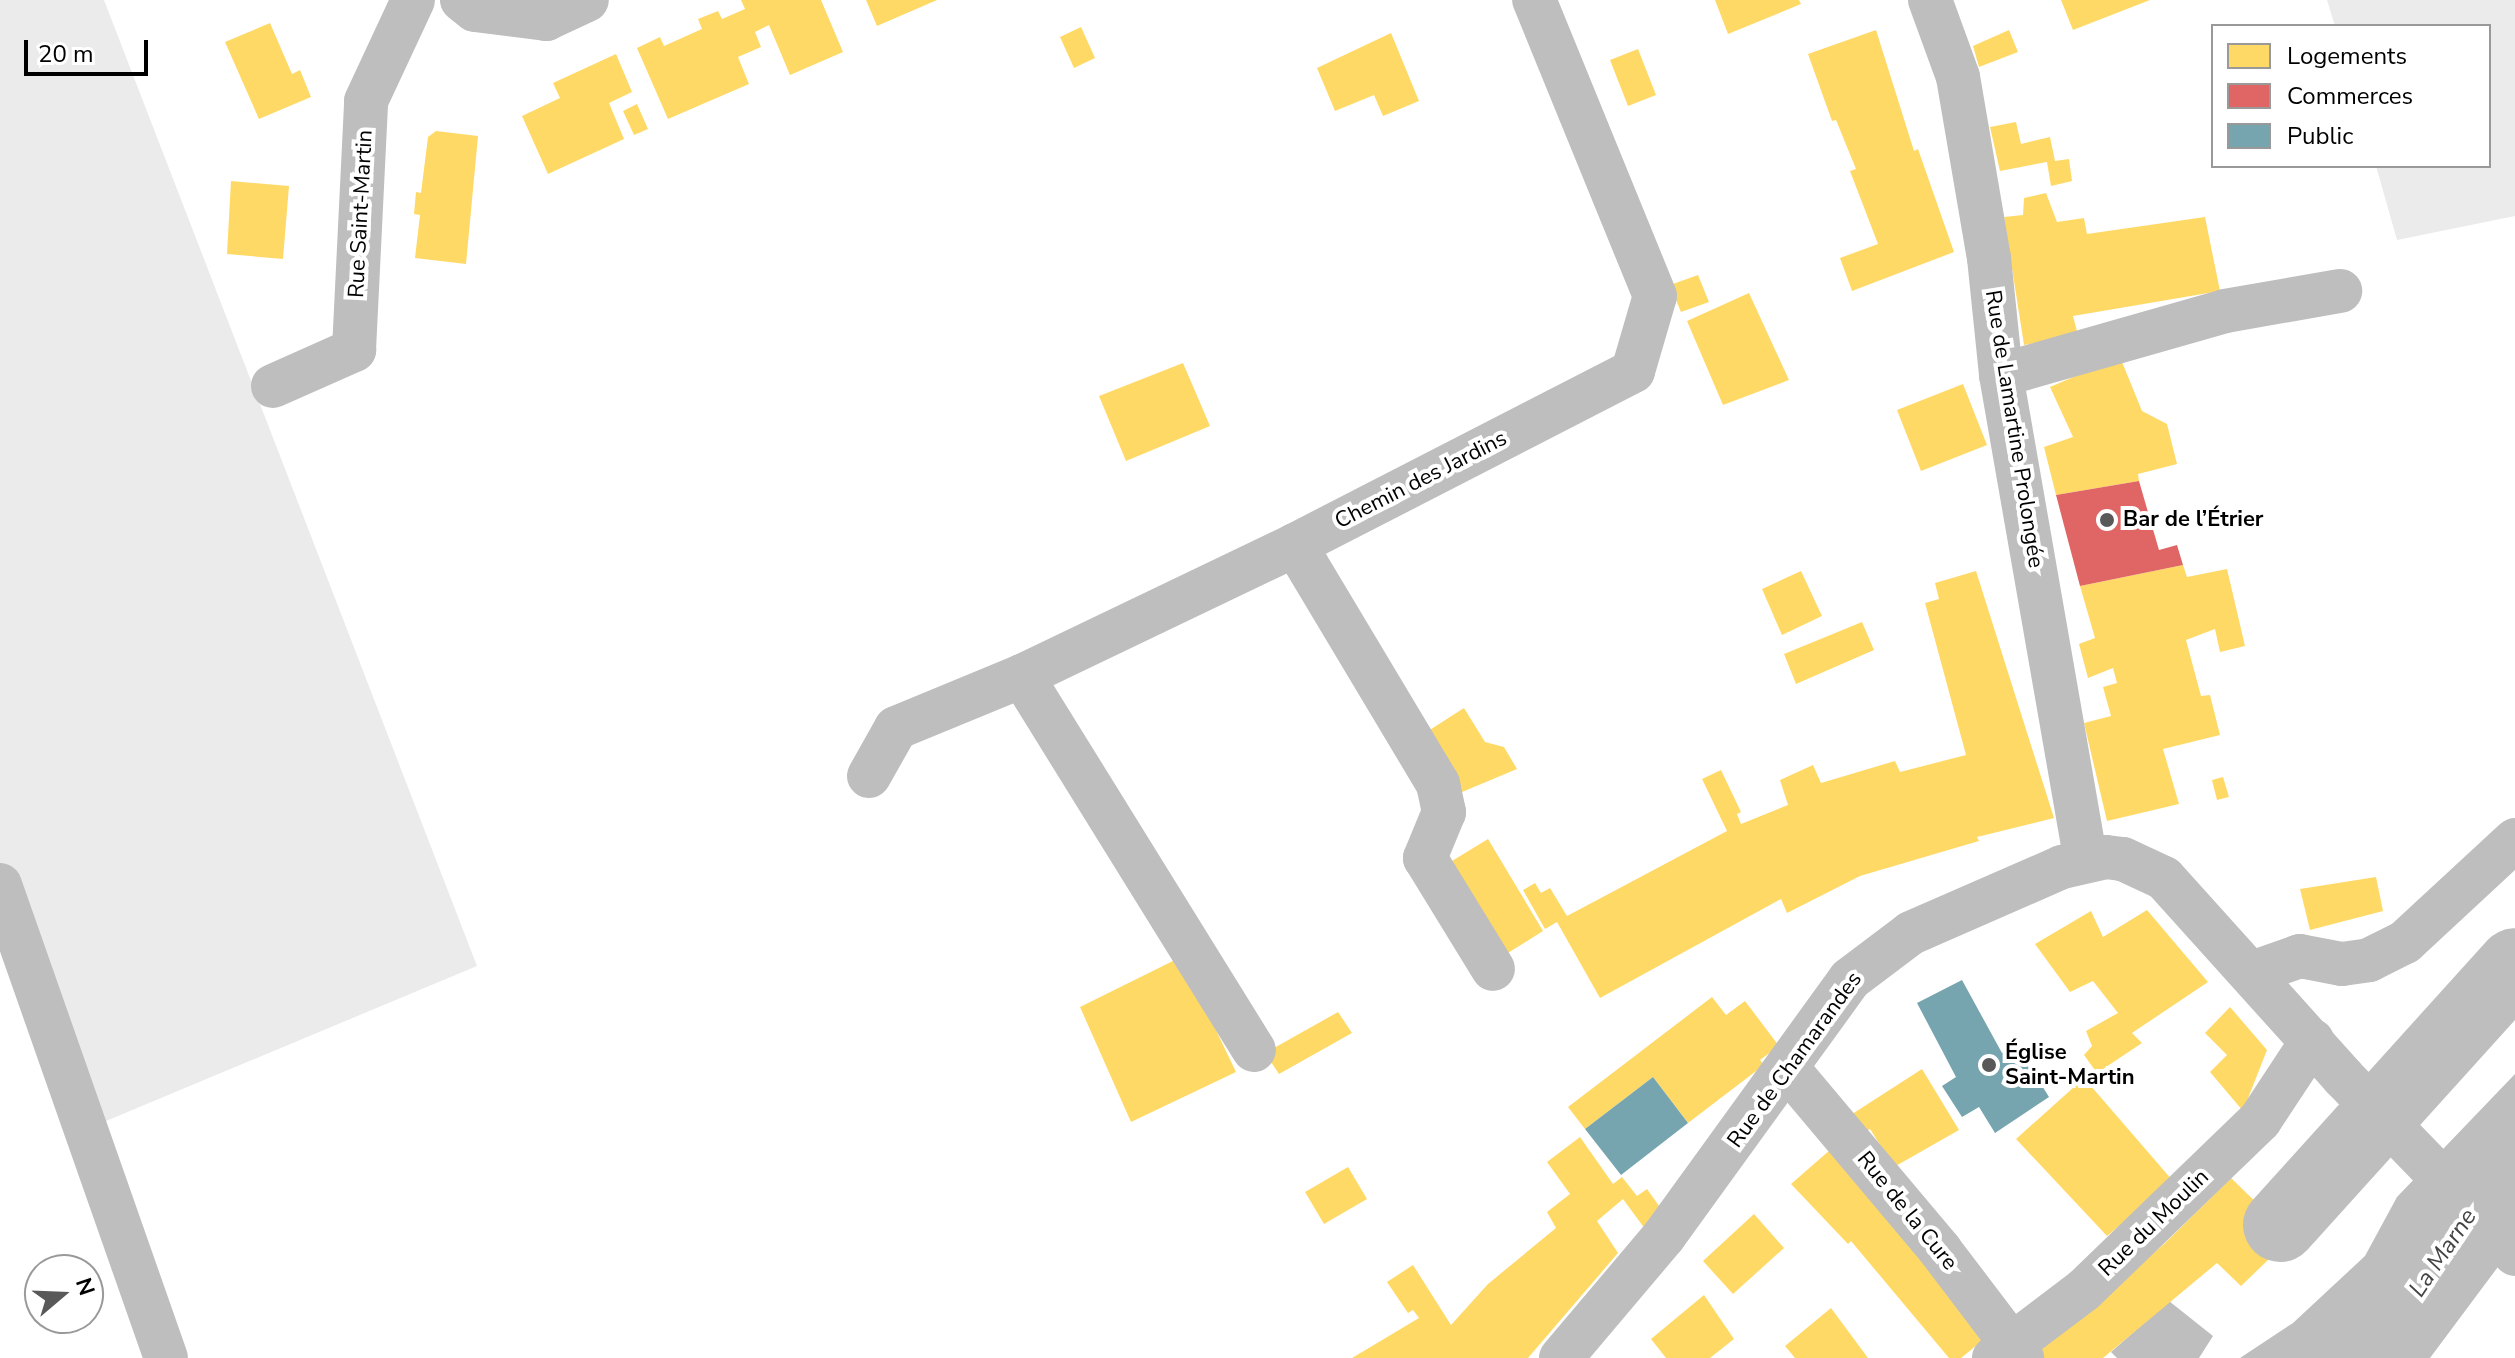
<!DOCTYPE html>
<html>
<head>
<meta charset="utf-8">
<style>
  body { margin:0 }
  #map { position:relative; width:2515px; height:1358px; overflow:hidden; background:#fff; font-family:"Nunito Sans",sans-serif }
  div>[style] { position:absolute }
  .green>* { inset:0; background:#ebebeb }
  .water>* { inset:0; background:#bebebe }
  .homes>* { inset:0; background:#ffd966 }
  .shops>* { inset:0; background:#e06666 }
  .public>* { inset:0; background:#76a5af }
  .river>* { height:74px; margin:-37px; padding:0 37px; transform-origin:37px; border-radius:37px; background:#bebebe }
  .minor>* { height:44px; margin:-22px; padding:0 22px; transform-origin:22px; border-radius:22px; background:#bebebe }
  .dots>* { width:22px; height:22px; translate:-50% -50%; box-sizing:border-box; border:4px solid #fff; border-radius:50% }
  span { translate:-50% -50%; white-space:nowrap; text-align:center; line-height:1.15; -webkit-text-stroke:8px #fff; paint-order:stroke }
  .street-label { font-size:22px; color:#000 }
  .poi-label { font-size:22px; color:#000; font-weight:700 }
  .left { translate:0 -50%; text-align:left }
  .water-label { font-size:24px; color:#434343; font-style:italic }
  .legend { position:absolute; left:2211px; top:24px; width:280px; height:144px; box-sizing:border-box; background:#fff; border:2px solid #999; margin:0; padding:10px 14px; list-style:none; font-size:24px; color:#000 }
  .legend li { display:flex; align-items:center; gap:16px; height:40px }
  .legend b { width:40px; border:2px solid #999 }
  .north { position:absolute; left:24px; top:1254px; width:80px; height:80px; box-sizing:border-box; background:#fff; border:2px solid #999; border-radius:50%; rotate:71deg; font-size:22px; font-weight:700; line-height:32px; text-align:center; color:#000 }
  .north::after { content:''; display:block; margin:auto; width:28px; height:36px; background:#595959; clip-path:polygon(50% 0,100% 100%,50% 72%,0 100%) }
  .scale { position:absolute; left:24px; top:40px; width:124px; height:36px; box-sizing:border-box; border:4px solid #000; border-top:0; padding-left:10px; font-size:24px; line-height:28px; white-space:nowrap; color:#000; -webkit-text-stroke:6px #fff; paint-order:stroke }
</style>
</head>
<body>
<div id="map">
  <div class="green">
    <i style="clip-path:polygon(0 0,104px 0,477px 966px,75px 1134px,0 922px)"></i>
    <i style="clip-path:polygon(2327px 0,2515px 0,2515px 216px,2397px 240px,2376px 166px,2489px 166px,2489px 26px,2335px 26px)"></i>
  </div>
  <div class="water">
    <i style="clip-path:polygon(2515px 1074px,2515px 1244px,2430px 1358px,2240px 1358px,2293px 1323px,2365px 1256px,2397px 1197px)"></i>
    <i style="clip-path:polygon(2169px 1301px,2213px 1336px,2199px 1358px,2117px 1358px,2111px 1352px)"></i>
  </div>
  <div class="homes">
    <i style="clip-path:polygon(741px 0,821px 0,843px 52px,790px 75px,769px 25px,755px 32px,761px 47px,738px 57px,749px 84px,668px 119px,637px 48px,660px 37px,664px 46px,702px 29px,698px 19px,718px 11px,722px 19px,745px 9px)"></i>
    <i style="clip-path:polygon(866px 0,937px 0,877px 26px)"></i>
    <i style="clip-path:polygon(1715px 0,1799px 0,1801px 4px,1728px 34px)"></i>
    <i style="clip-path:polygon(2061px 0,2150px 0,2073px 30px)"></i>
    <i style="clip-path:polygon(270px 23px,292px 74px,300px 70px,311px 97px,259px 119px,225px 42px)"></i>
    <i style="clip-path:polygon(1081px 27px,1095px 58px,1074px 68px,1060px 37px)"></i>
    <i style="clip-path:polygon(1876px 30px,1914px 151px,1918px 149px,1954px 252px,1852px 291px,1840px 258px,1878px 244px,1850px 171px,1856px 169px,1836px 120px,1832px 121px,1808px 54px)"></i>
    <i style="clip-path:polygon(2009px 30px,2018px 52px,1979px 67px,1973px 46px)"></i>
    <i style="clip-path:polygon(1391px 33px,1419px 101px,1383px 116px,1374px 95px,1335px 111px,1317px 68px)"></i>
    <i style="clip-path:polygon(1638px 49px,1656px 95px,1628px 106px,1610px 60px)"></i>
    <i style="clip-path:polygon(616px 54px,632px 92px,609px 103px,624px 139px,548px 174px,522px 116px,560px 98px,553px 83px)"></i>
    <i style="clip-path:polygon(637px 104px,648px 129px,634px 135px,623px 111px)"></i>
    <i style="clip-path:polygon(2016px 122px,2021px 144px,2050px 137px,2055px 161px,2069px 159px,2072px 181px,2051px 186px,2047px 162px,2000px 171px,1990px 127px)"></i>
    <i style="clip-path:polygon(436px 131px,478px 136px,466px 264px,415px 258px,420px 215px,414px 214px,416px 192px,421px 193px,428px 137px)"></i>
    <i style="clip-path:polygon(231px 181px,289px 186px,283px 259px,227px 254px)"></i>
    <i style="clip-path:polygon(2046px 193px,2057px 222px,2084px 218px,2087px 234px,2205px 217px,2220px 291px,2073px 316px,2078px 335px,2024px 345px,2004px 217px,2023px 215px,2024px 198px)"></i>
    <i style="clip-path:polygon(1698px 275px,1709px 302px,1681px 312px,1670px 285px)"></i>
    <i style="clip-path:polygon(1749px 293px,1789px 380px,1723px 405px,1687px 321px)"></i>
    <i style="clip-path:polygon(2120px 357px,2142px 411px,2167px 424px,2177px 464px,2138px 474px,2139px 481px,2056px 495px,2044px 447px,2073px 437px,2050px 387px)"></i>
    <i style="clip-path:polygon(1183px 363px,1210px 426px,1126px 461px,1099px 396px)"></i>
    <i style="clip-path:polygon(1963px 384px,1987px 445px,1921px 471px,1897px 410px)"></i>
    <i style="clip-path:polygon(2183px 565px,2187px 577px,2227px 569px,2245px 646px,2220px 652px,2215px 629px,2186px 640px,2201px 696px,2210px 695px,2220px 735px,2163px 749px,2179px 804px,2107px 821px,2084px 723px,2111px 716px,2103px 687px,2117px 683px,2113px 668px,2088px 678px,2079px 644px,2095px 638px,2080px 586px)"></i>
    <i style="clip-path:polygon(1801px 571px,1822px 616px,1782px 635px,1762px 589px)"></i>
    <i style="clip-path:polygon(1976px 571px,2054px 818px,1977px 837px,1979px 841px,1860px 876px,1787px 913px,1781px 899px,1600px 998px,1557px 922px,1545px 929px,1523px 890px,1535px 883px,1541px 893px,1550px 888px,1567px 916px,1727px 831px,1702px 779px,1721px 770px,1741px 812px,1737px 814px,1741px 824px,1788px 805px,1780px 780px,1813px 765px,1821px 783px,1895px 761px,1900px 772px,1966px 755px,1925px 603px,1939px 599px,1935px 583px)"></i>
    <i style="clip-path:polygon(1862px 622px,1874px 650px,1796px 684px,1784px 654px)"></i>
    <i style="clip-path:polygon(1464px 708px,1485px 742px,1504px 747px,1517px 769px,1462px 792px,1425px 733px)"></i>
    <i style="clip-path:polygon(2223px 777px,2229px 797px,2217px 800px,2212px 780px)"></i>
    <i style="clip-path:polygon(1488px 839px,1543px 931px,1503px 956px,1447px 864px)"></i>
    <i style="clip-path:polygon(2376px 877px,2383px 911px,2310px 930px,2300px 889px)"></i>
    <i style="clip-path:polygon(2147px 910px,2208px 982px,2132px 1033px,2142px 1043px,2097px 1073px,2084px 1055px,2092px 1046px,2086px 1031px,2118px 1013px,2093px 981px,2070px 992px,2035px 944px,2091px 911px,2103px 937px)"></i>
    <i style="clip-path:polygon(1181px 957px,1236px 1072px,1131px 1122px,1080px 1007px)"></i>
    <i style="clip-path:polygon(1712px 997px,1726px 1015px,1745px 1001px,1779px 1046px,1760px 1060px,1764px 1065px,1688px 1123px,1653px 1077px,1585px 1129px,1568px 1107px)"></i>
    <i style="clip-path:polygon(2230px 1007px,2267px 1050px,2243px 1111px,2210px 1072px,2227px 1055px,2205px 1033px)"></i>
    <i style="clip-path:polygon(1338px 1012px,1352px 1033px,1279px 1074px,1265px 1053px)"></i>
    <i style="clip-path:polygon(1922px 1069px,1959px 1130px,1894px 1167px,1870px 1129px,1859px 1136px,1846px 1118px)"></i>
    <i style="clip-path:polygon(2084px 1078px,2173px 1181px,2107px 1236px,2016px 1139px)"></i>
    <i style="clip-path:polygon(1580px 1137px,1613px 1184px,1622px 1177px,1637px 1196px,1647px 1189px,1662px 1210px,1645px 1229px,1623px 1199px,1597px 1221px,1618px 1253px,1528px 1358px,1352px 1358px,1419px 1318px,1413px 1310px,1408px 1313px,1387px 1282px,1413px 1265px,1451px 1325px,1488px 1284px,1556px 1228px,1547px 1212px,1570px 1194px,1547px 1162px)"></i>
    <i style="clip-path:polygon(1838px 1143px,1993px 1332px,1961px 1358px,1949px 1358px,1851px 1241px,1848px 1244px,1791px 1184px)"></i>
    <i style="clip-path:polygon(1348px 1167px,1367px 1199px,1324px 1224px,1305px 1192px)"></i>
    <i style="clip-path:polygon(2231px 1178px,2292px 1237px,2241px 1286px,2217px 1263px,2103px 1358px,2031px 1358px,2164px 1244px)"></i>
    <i style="clip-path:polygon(1754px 1214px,1784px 1248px,1733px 1294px,1703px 1261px)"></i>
    <i style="clip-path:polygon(1704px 1295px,1734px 1339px,1710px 1358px,1666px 1358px,1651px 1339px)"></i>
    <i style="clip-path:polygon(1831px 1308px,1868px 1358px,1795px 1358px,1785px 1346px)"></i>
  </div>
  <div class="shops">
    <i style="clip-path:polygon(2139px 481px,2159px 550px,2177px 545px,2183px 565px,2080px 586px,2056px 495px)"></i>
  </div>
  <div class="public">
    <i style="clip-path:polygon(1962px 980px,2002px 1053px,2016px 1044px,2049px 1097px,1995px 1133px,1979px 1107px,1962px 1117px,1942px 1086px,1956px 1077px,1917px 1003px)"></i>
    <i style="clip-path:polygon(1653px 1077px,1688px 1123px,1621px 1175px,1585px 1129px)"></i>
  </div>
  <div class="river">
    <i style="left:2280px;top:1225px;width:350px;rotate:-47.9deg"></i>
  </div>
  <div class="minor">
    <i style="left:462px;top:0;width:16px;rotate:38deg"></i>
    <i style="left:475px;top:10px;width:72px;rotate:7.2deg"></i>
    <i style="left:546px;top:19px;width:45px;rotate:-24.9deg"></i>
    <i style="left:1930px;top:0;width:82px;rotate:70deg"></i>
    <i style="left:1958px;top:77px;width:184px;rotate:80.3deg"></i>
    <i style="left:1989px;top:258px;width:118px;rotate:84.1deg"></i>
    <i style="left:2001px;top:375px;width:493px;rotate:80.1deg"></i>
    <i style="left:2001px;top:375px;width:233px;rotate:-15.9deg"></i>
    <i style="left:2225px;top:311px;width:117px;rotate:-9.9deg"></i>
    <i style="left:273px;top:386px;width:89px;rotate:-24deg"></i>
    <i style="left:354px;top:350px;width:249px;rotate:-87.2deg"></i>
    <i style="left:366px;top:101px;width:111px;rotate:-65deg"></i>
    <i style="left:1295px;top:545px;width:279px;rotate:59.1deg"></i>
    <i style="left:1438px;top:784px;width:29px;rotate:78deg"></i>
    <i style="left:1444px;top:812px;width:50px;rotate:112.4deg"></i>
    <i style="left:1425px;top:858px;width:130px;rotate:58.5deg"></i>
    <i style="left:1022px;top:676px;width:440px;rotate:58.2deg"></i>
    <i style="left:869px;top:776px;width:55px;rotate:-60.6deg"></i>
    <i style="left:896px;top:728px;width:136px;rotate:-22.4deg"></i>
    <i style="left:1022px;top:676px;width:303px;rotate:-25.6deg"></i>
    <i style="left:1295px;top:545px;width:380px;rotate:-27.2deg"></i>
    <i style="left:1633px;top:371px;width:78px;rotate:-73.7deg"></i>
    <i style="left:1655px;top:296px;width:320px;rotate:-112.2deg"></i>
    <i style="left:0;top:885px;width:501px;rotate:70.66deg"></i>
    <i style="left:2252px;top:973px;width:51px;rotate:-19.5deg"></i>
    <i style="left:2300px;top:956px;width:43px;rotate:10.8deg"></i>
    <i style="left:2342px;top:964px;width:27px;rotate:-8deg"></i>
    <i style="left:2369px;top:960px;width:40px;rotate:-26.6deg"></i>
    <i style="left:2405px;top:942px;width:150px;rotate:-42.8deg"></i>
    <i style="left:1787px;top:1068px;width:238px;rotate:49.9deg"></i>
    <i style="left:1940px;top:1250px;width:136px;rotate:52.8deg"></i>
    <i style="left:1561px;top:1358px;width:160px;rotate:-49.8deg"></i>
    <i style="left:1664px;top:1236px;width:317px;rotate:-54.1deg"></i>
    <i style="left:1850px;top:979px;width:76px;rotate:-37deg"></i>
    <i style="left:1911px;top:933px;width:165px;rotate:-23.6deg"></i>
    <i style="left:2062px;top:867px;width:45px;rotate:-12.8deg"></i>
    <i style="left:2106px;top:857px;width:17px;rotate:7deg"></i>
    <i style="left:2123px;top:859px;width:45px;rotate:24.9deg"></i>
    <i style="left:2164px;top:878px;width:268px;rotate:48deg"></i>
    <i style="left:2343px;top:1077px;width:247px;rotate:45.8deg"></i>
    <i style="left:1994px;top:1358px;width:113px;rotate:-37.1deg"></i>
    <i style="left:2084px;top:1290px;width:245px;rotate:-44deg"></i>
    <i style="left:2260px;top:1120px;width:95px;rotate:-56.6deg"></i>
  </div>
  <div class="dots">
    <i style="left:2107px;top:520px;background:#595959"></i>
    <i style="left:1989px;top:1065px;background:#595959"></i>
  </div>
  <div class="street-label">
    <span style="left:361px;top:214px;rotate:-87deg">Rue Saint-Martin</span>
    <span style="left:2014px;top:429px;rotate:81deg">Rue de Lamartine Prolongée</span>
    <span style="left:1421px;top:480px;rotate:-27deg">Chemin des Jardins</span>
    <span style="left:1795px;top:1060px;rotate:-54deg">Rue de Chamarandes</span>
    <span style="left:1907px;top:1211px;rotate:51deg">Rue de la Cure</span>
    <span style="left:2154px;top:1223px;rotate:-44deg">Rue du Moulin</span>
  </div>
  <div class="poi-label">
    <span class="left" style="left:2123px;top:520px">Bar de l’Étrier</span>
    <span class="left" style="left:2005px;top:1065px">Église<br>Saint-Martin</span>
  </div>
  <div class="water-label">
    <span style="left:2443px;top:1253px;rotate:-56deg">La Marne</span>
  </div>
  <ul class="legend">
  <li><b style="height:22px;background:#ffd966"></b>Logements</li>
  <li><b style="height:22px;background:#e06666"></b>Commerces</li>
  <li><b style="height:22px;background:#76a5af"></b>Public</li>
  </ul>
  <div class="north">N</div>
  <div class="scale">20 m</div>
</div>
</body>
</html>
